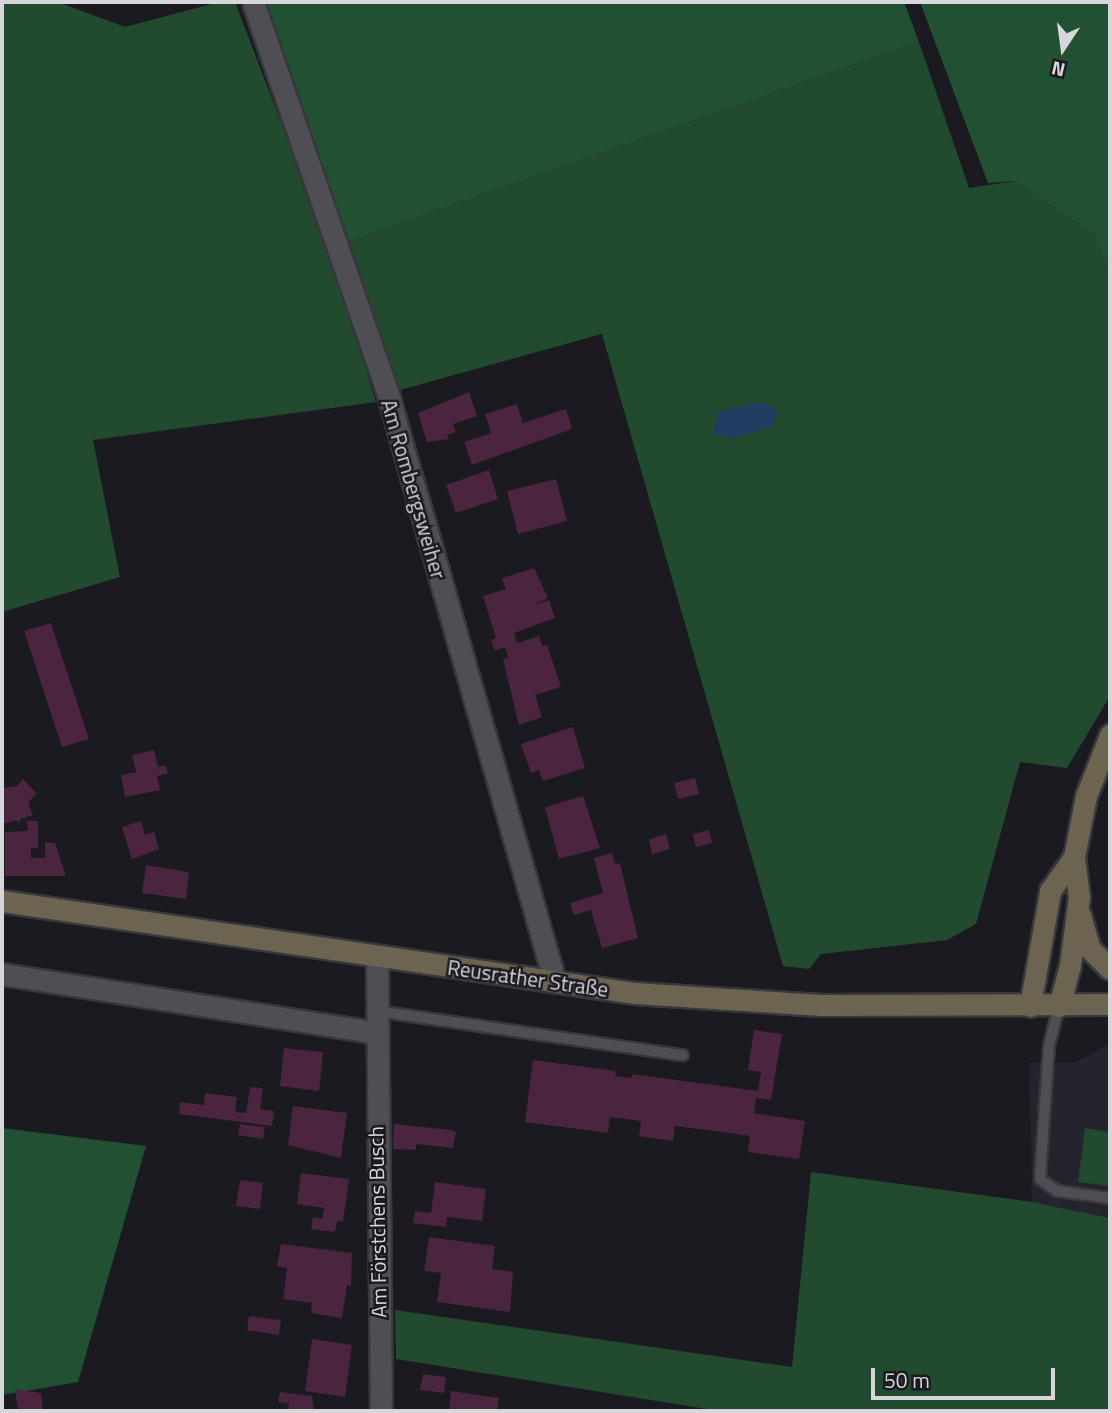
<!DOCTYPE html>
<html>
<head>
<meta charset="utf-8">
<style>
  body { margin:0 }
  #map { position:relative; width:1112px; height:1413px; overflow:hidden; background:#1b1a20; font-family:"Titillium Web",sans-serif }
  div>[style] { position:absolute }
  .built>* { inset:0; background:#25232e }
  .green>* { inset:0; background:#214a2f }
  .forest>* { inset:0; background:#225033 }
  .water>* { inset:0; background:#233c61 }
  .building>* { inset:0; background:#4b243f }
  .roads { filter:drop-shadow(2px 0 #38373c) drop-shadow(-2px 0 #38373c) drop-shadow(0 2px #38373c) drop-shadow(0 -2px #38373c) }
  .lane>* { height:10px; margin:-5px; padding:0 5px; transform-origin:5px; border-radius:5px; background:#4f4e55 }
  .street>* { height:21px; margin:-10.5px; padding:0 10.5px; transform-origin:10.5px; border-radius:10.5px; background:#4f4e55 }
  .secondary>* { height:21px; margin:-10.5px; padding:0 10.5px; transform-origin:10.5px; border-radius:10.5px; background:#6c6450 }
  span { translate:-50% -50%; white-space:nowrap; text-align:center; line-height:1.15; -webkit-text-stroke:5px #1b1a20; paint-order:stroke }
  .street-label { font-size:21px; color:#d7d6db }
  .frame { position:absolute; inset:0; border:4px solid #d7d6db; pointer-events:none }
  .north { position:absolute; left:1028px; top:14px; width:70px; height:70px; -webkit-text-stroke:5px #1b1a20; paint-order:stroke; rotate:193deg; font-size:19px; font-weight:700; line-height:28px; text-align:center; color:#d7d6db }
  .north::after { content:''; display:block; margin:auto; width:24px; height:32px; background:#d7d6db; clip-path:polygon(50% 0,100% 100%,50% 72%,0 100%) }
  .scale { position:absolute; left:871px; top:1368px; width:184px; height:32px; box-sizing:border-box; border:4px solid #d7d6db; border-top:0; padding-left:9px; font-size:21px; line-height:24px; white-space:nowrap; color:#d7d6db; -webkit-text-stroke:5px #1b1a20; paint-order:stroke }
</style>
</head>
<body>
<div id="map">
  <div class="built">
    <i style="clip-path:polygon(1110px 1044px,1110px 1218px,1032px 1202px,1029px 1063px,1074px 1063px)"></i>
  </div>
  <div class="green">
    <i style="clip-path:polygon(58px 2px,125px 27px,219px 2px,235px 2px,328px 245px,376px 402px,93px 440px,120px 577px,2px 612px,2px 3px)"></i>
    <i style="clip-path:polygon(919px 42px,969px 188px,1015px 181px,1093px 234px,1110px 274px,1110px 696px,1067px 768px,1020px 762px,976px 924px,947px 940px,821px 954px,809px 969px,783px 966px,602px 334px,393px 392px,347px 242px)"></i>
    <i style="clip-path:polygon(1085px 1128px,1110px 1132px,1110px 1186px,1078px 1182px)"></i>
    <i style="clip-path:polygon(811px 1172px,1032px 1202px,1110px 1218px,1110px 1411px,719px 1411px,396px 1359px,395px 1310px,792px 1367px)"></i>
  </div>
  <div class="forest">
    <i style="clip-path:polygon(265px 2px,904px 2px,919px 42px,347px 242px)"></i>
    <i style="clip-path:polygon(920px 2px,1110px 2px,1110px 274px,1093px 234px,1015px 181px,988px 183px)"></i>
    <i style="clip-path:polygon(2px 1128px,146px 1146px,78px 1382px,2px 1395px)"></i>
  </div>
  <div class="water">
    <i style="clip-path:polygon(757px 402px,771px 406px,777px 413px,773px 426px,734px 438px,713px 434px,718px 412px)"></i>
  </div>
  <div class="building">
    <i style="clip-path:polygon(469px 392px,477px 416px,453px 424px,456px 432px,447px 435px,449px 439px,427px 442px,418px 413px)"></i>
    <i style="clip-path:polygon(517px 404px,523px 423px,566px 409px,572px 429px,472px 465px,464px 442px,491px 433px,485px 414px)"></i>
    <i style="clip-path:polygon(489px 470px,498px 499px,456px 513px,446px 485px)"></i>
    <i style="clip-path:polygon(556px 479px,567px 521px,518px 534px,507px 491px)"></i>
    <i style="clip-path:polygon(534px 568px,548px 598px,534px 605px,549px 600px,555px 618px,514px 633px,517px 643px,539px 636px,542px 646px,547px 645px,561px 687px,535px 695px,542px 717px,519px 725px,503px 659px,508px 657px,505px 647px,495px 651px,491px 640px,496px 638px,483px 596px,506px 589px,502px 578px)"></i>
    <i style="clip-path:polygon(51px 623px,89px 739px,62px 747px,24px 631px)"></i>
    <i style="clip-path:polygon(573px 727px,585px 768px,543px 781px,539px 770px,531px 773px,521px 744px)"></i>
    <i style="clip-path:polygon(154px 750px,158px 767px,166px 765px,168px 773px,157px 776px,160px 790px,125px 797px,121px 775px,136px 772px,132px 755px)"></i>
    <i style="clip-path:polygon(695px 778px,699px 794px,678px 799px,674px 783px)"></i>
    <i style="clip-path:polygon(23px 779px,37px 794px,28px 802px,33px 815px,21px 819px,18px 824px,17px 820px,3px 824px,2px 788px,17px 786px)"></i>
    <i style="clip-path:polygon(583px 796px,600px 848px,559px 859px,545px 807px)"></i>
    <i style="clip-path:polygon(27px 821px,38px 821px,38px 848px,31px 848px,31px 858px,45px 858px,45px 842px,55px 843px,66px 876px,5px 876px,5px 832px,28px 831px)"></i>
    <i style="clip-path:polygon(141px 821px,145px 835px,154px 832px,159px 849px,132px 859px,122px 827px)"></i>
    <i style="clip-path:polygon(709px 830px,712px 843px,696px 847px,693px 834px)"></i>
    <i style="clip-path:polygon(666px 834px,670px 849px,652px 854px,649px 839px)"></i>
    <i style="clip-path:polygon(612px 853px,615px 864px,620px 863px,638px 938px,602px 948px,591px 910px,574px 915px,570px 903px,603px 893px,594px 858px)"></i>
    <i style="clip-path:polygon(146px 865px,189px 872px,186px 899px,142px 893px)"></i>
    <i style="clip-path:polygon(754px 1030px,782px 1034px,771px 1100px,756px 1098px,754px 1113px,805px 1121px,799px 1159px,748px 1152px,750px 1136px,715px 1131px,675px 1126px,673px 1141px,639px 1136px,641px 1121px,610px 1117px,608px 1133px,525px 1122px,533px 1060px,616px 1071px,615px 1076px,632px 1078px,632px 1074px,758px 1091px,761px 1072px,748px 1070px)"></i>
    <i style="clip-path:polygon(284px 1048px,323px 1052px,319px 1091px,280px 1086px)"></i>
    <i style="clip-path:polygon(250px 1087px,263px 1088px,260px 1109px,274px 1111px,272px 1126px,179px 1114px,180px 1102px,204px 1105px,205px 1093px,237px 1097px,235px 1112px,246px 1113px)"></i>
    <i style="clip-path:polygon(293px 1106px,347px 1113px,341px 1158px,288px 1145px)"></i>
    <i style="clip-path:polygon(240px 1124px,265px 1127px,263px 1139px,238px 1135px)"></i>
    <i style="clip-path:polygon(394px 1124px,451px 1130px,456px 1132px,453px 1148px,416px 1144px,416px 1150px,393px 1149px)"></i>
    <i style="clip-path:polygon(301px 1173px,349px 1179px,343px 1222px,337px 1221px,335px 1232px,311px 1229px,313px 1217px,322px 1219px,324px 1208px,297px 1204px)"></i>
    <i style="clip-path:polygon(240px 1180px,263px 1183px,260px 1209px,236px 1206px)"></i>
    <i style="clip-path:polygon(435px 1182px,486px 1189px,482px 1221px,447px 1217px,446px 1227px,413px 1223px,415px 1211px,431px 1213px)"></i>
    <i style="clip-path:polygon(429px 1237px,495px 1246px,492px 1269px,513px 1272px,510px 1312px,437px 1302px,441px 1273px,424px 1271px)"></i>
    <i style="clip-path:polygon(281px 1244px,352px 1253px,351px 1286px,347px 1285px,342px 1318px,311px 1313px,312px 1303px,283px 1299px,287px 1268px,277px 1266px)"></i>
    <i style="clip-path:polygon(249px 1316px,281px 1320px,279px 1335px,247px 1330px)"></i>
    <i style="clip-path:polygon(312px 1339px,352px 1345px,345px 1397px,305px 1391px)"></i>
    <i style="clip-path:polygon(423px 1374px,446px 1377px,444px 1393px,420px 1390px)"></i>
    <i style="clip-path:polygon(15px 1389px,41px 1393px,43px 1411px,18px 1411px)"></i>
    <i style="clip-path:polygon(451px 1391px,499px 1398px,497px 1411px,449px 1411px)"></i>
    <i style="clip-path:polygon(280px 1392px,312px 1396px,314px 1411px,288px 1411px,289px 1403px,278px 1402px)"></i>
  </div>
  <div class="roads">
    <div class="lane">
      <i style="left:1059px;top:1006px;width:41px;rotate:104deg"></i>
      <i style="left:1049px;top:1046px;width:133px;rotate:93.9deg"></i>
      <i style="left:1040px;top:1179px;width:21px;rotate:35deg"></i>
      <i style="left:1057px;top:1191px;width:53px;rotate:7.5deg"></i>
      <i style="left:376px;top:1011px;width:310px;rotate:8.2deg"></i>
    </div>
    <div class="street">
      <i style="left:253px;top:2px;width:416px;rotate:71deg"></i>
      <i style="left:388px;top:395px;width:610px;rotate:74.12deg"></i>
      <i style="left:377px;top:956px;width:455px;rotate:89.5deg"></i>
      <i style="left:2px;top:974px;width:376px;rotate:8.9deg"></i>
    </div>
    <div class="secondary">
      <i style="left:2px;top:901px;width:640px;rotate:8.27deg"></i>
      <i style="left:635px;top:993px;width:186px;rotate:3.7deg"></i>
      <i style="left:821px;top:1005px;width:289px;rotate:-0.2deg"></i>
      <i style="left:1080px;top:915px;width:35px;rotate:74deg"></i>
      <i style="left:1090px;top:949px;width:28px;rotate:45deg"></i>
      <i style="left:1030px;top:1006px;width:117px;rotate:-80.1deg"></i>
      <i style="left:1050px;top:891px;width:42px;rotate:-54.8deg"></i>
      <i style="left:1059px;top:1006px;width:42px;rotate:-75deg"></i>
      <i style="left:1070px;top:965px;width:69px;rotate:-82.5deg"></i>
      <i style="left:1079px;top:897px;width:40px;rotate:-97.1deg"></i>
      <i style="left:1074px;top:857px;width:62px;rotate:-78.9deg"></i>
      <i style="left:1086px;top:796px;width:66px;rotate:-68.5deg"></i>
    </div>
  </div>
  <div class="street-label">
    <span style="left:414px;top:489px;rotate:74deg">Am Rombergsweiher</span>
    <span style="left:528px;top:978px;rotate:8deg">Reusrather Straße</span>
    <span style="left:377px;top:1222px;rotate:-91deg">Am Förstchens Busch</span>
  </div>
  <div class="frame"></div>
  <div class="north">N</div>
  <div class="scale">50 m</div>
</div>
</body>
</html>
